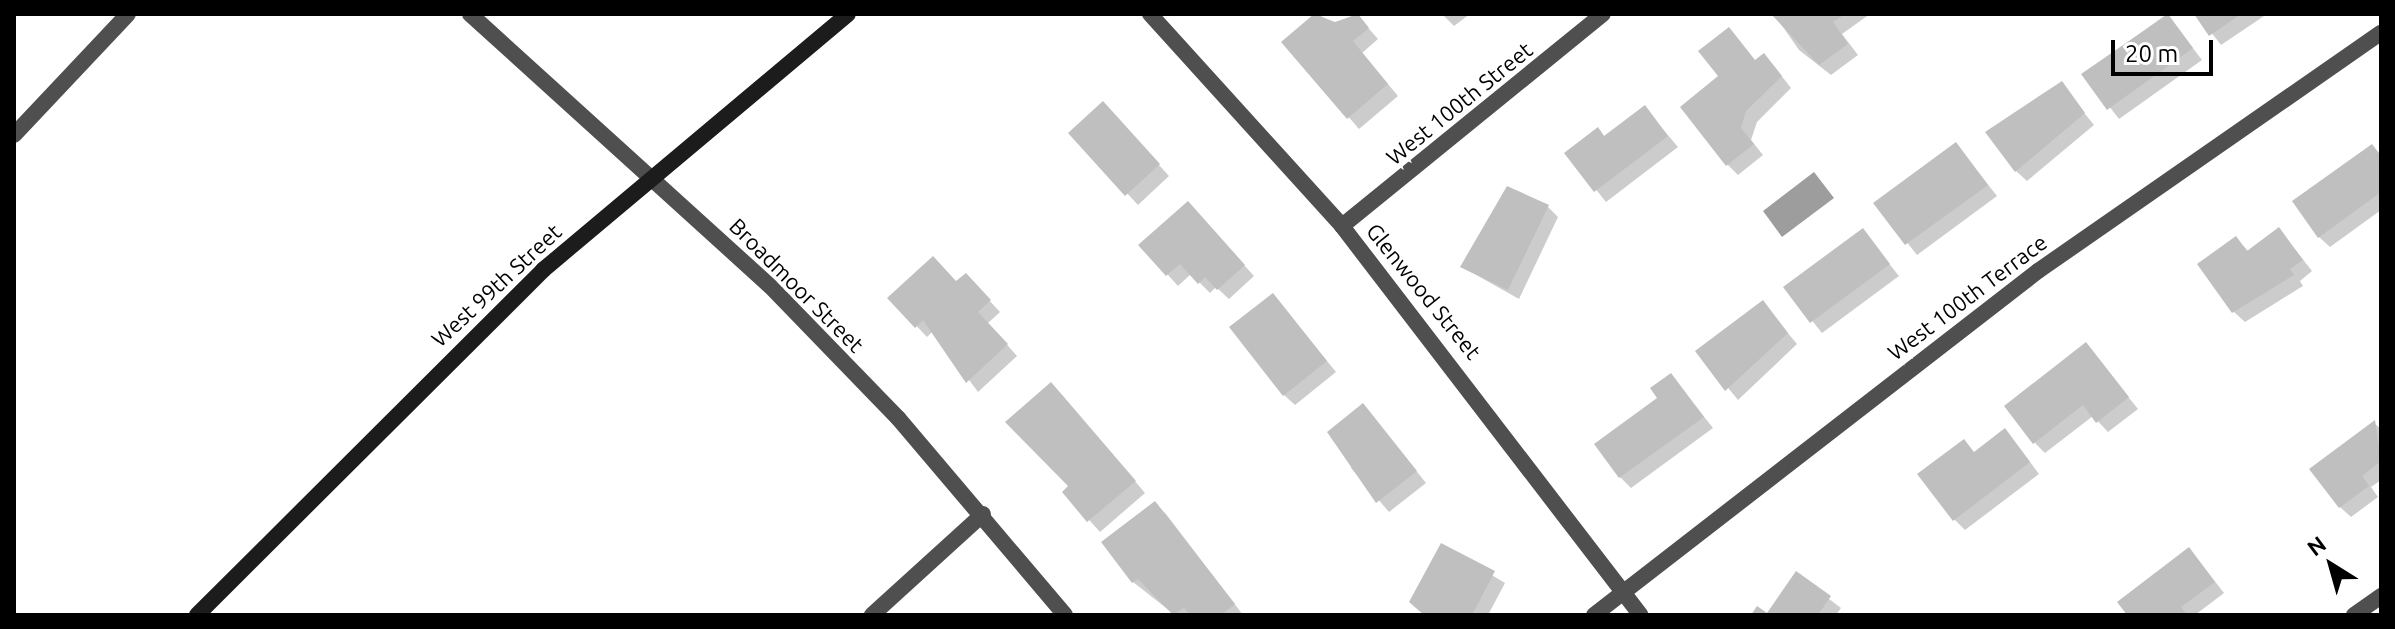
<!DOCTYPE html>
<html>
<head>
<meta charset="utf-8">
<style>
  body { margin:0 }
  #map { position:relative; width:2395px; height:629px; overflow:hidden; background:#fff; font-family:Ubuntu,sans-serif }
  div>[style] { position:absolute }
  .water>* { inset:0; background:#9d9d9d }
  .shadow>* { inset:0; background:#0003 }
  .building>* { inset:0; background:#bfbfbf }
  .street>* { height:16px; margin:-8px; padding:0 8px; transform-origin:8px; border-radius:8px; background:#4f4f4f }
  .secondary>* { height:16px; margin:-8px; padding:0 8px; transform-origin:8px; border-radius:8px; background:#1c1c1c }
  span { translate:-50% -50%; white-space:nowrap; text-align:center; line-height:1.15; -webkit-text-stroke:7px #fff; paint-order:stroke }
  .street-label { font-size:22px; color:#000 }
  .frame { position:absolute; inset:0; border:16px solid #000; pointer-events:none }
  .north { position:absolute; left:2291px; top:525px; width:80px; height:80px; -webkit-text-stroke:6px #fff; paint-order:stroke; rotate:323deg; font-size:22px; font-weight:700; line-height:32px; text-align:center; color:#000 }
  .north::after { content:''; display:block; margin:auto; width:28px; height:36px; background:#000; clip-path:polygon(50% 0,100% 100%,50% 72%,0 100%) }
  .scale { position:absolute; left:2111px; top:40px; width:102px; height:36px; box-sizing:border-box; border:4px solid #000; border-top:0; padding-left:10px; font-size:24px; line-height:28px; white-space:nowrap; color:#000; -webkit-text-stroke:6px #fff; paint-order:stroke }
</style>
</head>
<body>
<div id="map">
  <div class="water">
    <i style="clip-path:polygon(1814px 172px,1834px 198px,1782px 237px,1763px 211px)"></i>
  </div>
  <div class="shadow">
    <i style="clip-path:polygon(1317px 14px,1336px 24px,1356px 14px,1378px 39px,1362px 53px,1398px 96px,1359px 129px,1284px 42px)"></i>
    <i style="clip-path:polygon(1442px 14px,1470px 14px,1454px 26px)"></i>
    <i style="clip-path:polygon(1774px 14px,1870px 14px,1842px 34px,1858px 55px,1831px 75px,1799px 50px)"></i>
    <i style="clip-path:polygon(2167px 14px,2202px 60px,2119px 119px,2084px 74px)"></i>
    <i style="clip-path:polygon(2197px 14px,2267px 14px,2221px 45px)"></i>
    <i style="clip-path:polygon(1756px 62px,1774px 66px,1791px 88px,1757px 122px,1751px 140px,1763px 155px,1738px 175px,1727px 164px)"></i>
    <i style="clip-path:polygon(2061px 84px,2094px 125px,2027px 181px,2016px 171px)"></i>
    <i style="clip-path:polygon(1645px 108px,1678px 147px,1606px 202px,1567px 153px,1598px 130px,1605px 137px)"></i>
    <i style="clip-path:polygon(1113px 114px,1169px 176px,1138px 205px,1071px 133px)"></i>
    <i style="clip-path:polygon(1956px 144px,1997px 196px,1917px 255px,1876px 203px)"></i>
    <i style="clip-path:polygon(2372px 146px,2381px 155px,2381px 210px,2330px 247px,2319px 237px)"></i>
    <i style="clip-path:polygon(1548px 207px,1558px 217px,1519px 299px,1462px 267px)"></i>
    <i style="clip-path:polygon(1198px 214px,1254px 276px,1229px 299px,1216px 287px,1210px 293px,1191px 274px,1178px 286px,1141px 245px)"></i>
    <i style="clip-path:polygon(2279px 229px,2312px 271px,2300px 281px,2303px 286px,2245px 322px,2234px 312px,2236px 238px,2249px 252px)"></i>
    <i style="clip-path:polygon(1863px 231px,1899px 276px,1822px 333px,1786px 288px)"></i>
    <i style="clip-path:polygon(957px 284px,976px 286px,1000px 312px,988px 323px,1017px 356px,978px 392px,933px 331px,927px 337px,890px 298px)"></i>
    <i style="clip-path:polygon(1273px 295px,1336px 372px,1295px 405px,1284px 395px)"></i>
    <i style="clip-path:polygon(1763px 303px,1797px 344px,1738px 400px,1698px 351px)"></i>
    <i style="clip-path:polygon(2086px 345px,2138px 409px,2108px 432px,2093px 416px,2045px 453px,2035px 443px)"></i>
    <i style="clip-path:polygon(1671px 375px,1713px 428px,1631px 488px,1620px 477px)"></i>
    <i style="clip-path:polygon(1062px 395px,1145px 493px,1100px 532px,1064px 492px,1071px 486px)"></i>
    <i style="clip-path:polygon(1373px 417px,1426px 483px,1389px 512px,1351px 468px)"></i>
    <i style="clip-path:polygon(2374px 423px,2381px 429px,2381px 480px,2371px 487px,2378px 497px,2351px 517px,2340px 507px)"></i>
    <i style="clip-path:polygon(2015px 442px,2039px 474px,1965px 530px,1954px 519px)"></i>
    <i style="clip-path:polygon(1155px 503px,1166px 514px,1243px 615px,1175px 615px,1133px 582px)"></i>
    <i style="clip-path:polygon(1442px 545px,1505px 583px,1488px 615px,1426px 615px)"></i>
    <i style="clip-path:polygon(2199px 561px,2224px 593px,2195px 615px,2129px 615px)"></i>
    <i style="clip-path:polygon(1796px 574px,1841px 608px,1836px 615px,1767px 615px)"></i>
  </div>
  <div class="building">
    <i style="clip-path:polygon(1314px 14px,1335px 22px,1358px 14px,1369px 28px,1353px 41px,1388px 84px,1347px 119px,1281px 42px)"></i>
    <i style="clip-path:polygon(1771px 14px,1845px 14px,1833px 22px,1848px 44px,1819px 65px)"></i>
    <i style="clip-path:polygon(2168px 14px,2193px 48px,2107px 110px,2081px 74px)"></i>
    <i style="clip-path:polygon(2194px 14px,2241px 14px,2209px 36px)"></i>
    <i style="clip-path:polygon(1729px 27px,1755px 60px,1764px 53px,1782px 76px,1746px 111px,1741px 128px,1754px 144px,1726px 166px,1680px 107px,1718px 76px,1698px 51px)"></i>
    <i style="clip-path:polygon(2062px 81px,2085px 113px,2015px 172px,1985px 132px)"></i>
    <i style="clip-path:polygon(1103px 101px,1160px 164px,1125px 196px,1068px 133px)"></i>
    <i style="clip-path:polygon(1645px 105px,1668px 136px,1594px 192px,1564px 153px,1598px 127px,1604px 136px)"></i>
    <i style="clip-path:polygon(1956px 142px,1988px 185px,1905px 245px,1873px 203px)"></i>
    <i style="clip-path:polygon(2372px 144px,2381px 156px,2381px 192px,2318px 238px,2292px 201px)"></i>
    <i style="clip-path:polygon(1507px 186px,1549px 205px,1508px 290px,1460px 267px)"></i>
    <i style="clip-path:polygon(1188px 201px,1245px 265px,1217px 290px,1205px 277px,1198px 284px,1180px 264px,1166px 276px,1138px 245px)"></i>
    <i style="clip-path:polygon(2279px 227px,2303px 260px,2290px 269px,2294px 275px,2232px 313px,2197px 264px,2236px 236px,2247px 251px)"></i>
    <i style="clip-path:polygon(1863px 228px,1890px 264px,1810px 323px,1783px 287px)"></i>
    <i style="clip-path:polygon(933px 256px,956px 281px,966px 273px,991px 300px,978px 312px,1008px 344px,966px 383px,923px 320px,915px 328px,887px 298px)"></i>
    <i style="clip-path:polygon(1273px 293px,1327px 361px,1283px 396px,1229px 327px)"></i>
    <i style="clip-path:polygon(1763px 300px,1788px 333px,1725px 391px,1695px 351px)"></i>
    <i style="clip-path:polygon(2086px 342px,2129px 397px,2096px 423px,2083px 405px,2033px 444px,2004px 406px)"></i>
    <i style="clip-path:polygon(1671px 373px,1704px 417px,1619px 478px,1594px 444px,1657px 398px,1650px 388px)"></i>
    <i style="clip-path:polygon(1051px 382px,1136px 481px,1087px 522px,1062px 492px,1068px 486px,1005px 422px)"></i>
    <i style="clip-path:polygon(1363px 403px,1417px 471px,1376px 503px,1327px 432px)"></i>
    <i style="clip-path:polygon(2375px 420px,2381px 461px,2362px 476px,2369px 486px,2339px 508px,2309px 469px)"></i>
    <i style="clip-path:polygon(2005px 428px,2030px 462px,1953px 521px,1917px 474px,1964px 439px,1974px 452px)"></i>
    <i style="clip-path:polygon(1155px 501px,1235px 604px,1221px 615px,1190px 615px,1184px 608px,1173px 615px,1138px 579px,1132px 583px,1101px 542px)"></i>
    <i style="clip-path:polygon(1441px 543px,1495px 571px,1472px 615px,1424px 615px,1409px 602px)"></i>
    <i style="clip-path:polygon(2189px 547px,2215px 582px,2181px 607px,2187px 615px,2127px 615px,2117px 602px)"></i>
    <i style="clip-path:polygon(1796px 571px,1831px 596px,1818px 615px,1751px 615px,1757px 606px,1767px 613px)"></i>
  </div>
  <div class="street">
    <i style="left:470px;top:14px;width:405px;rotate:42.2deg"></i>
    <i style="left:770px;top:286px;width:184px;rotate:45.9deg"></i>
    <i style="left:898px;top:418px;width:258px;rotate:49.7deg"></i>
    <i style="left:1150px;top:14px;width:286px;rotate:47.8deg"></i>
    <i style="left:1342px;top:226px;width:490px;rotate:52.5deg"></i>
    <i style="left:14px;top:135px;width:166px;rotate:-46.7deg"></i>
    <i style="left:1342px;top:226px;width:336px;rotate:-39.1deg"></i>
    <i style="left:872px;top:615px;width:150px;rotate:-42.3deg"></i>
    <i style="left:1594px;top:615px;width:562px;rotate:-37.77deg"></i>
    <i style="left:2038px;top:271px;width:417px;rotate:-34.8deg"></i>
    <i style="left:2354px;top:615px;width:33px;rotate:-35deg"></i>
  </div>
  <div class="secondary">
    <i style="left:197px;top:615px;width:489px;rotate:-44.9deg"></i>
    <i style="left:543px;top:270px;width:398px;rotate:-40deg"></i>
  </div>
  <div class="street-label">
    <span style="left:1459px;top:103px;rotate:-39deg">West 100th Street</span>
    <span style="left:496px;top:285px;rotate:-43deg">West 99th Street</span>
    <span style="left:797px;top:285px;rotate:45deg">Broadmoor Street</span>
    <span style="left:1424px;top:291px;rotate:51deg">Glenwood Street</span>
    <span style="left:1967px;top:297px;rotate:-37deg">West 100th Terrace</span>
  </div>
  <div class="frame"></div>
  <div class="north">N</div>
  <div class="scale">20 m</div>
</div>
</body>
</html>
